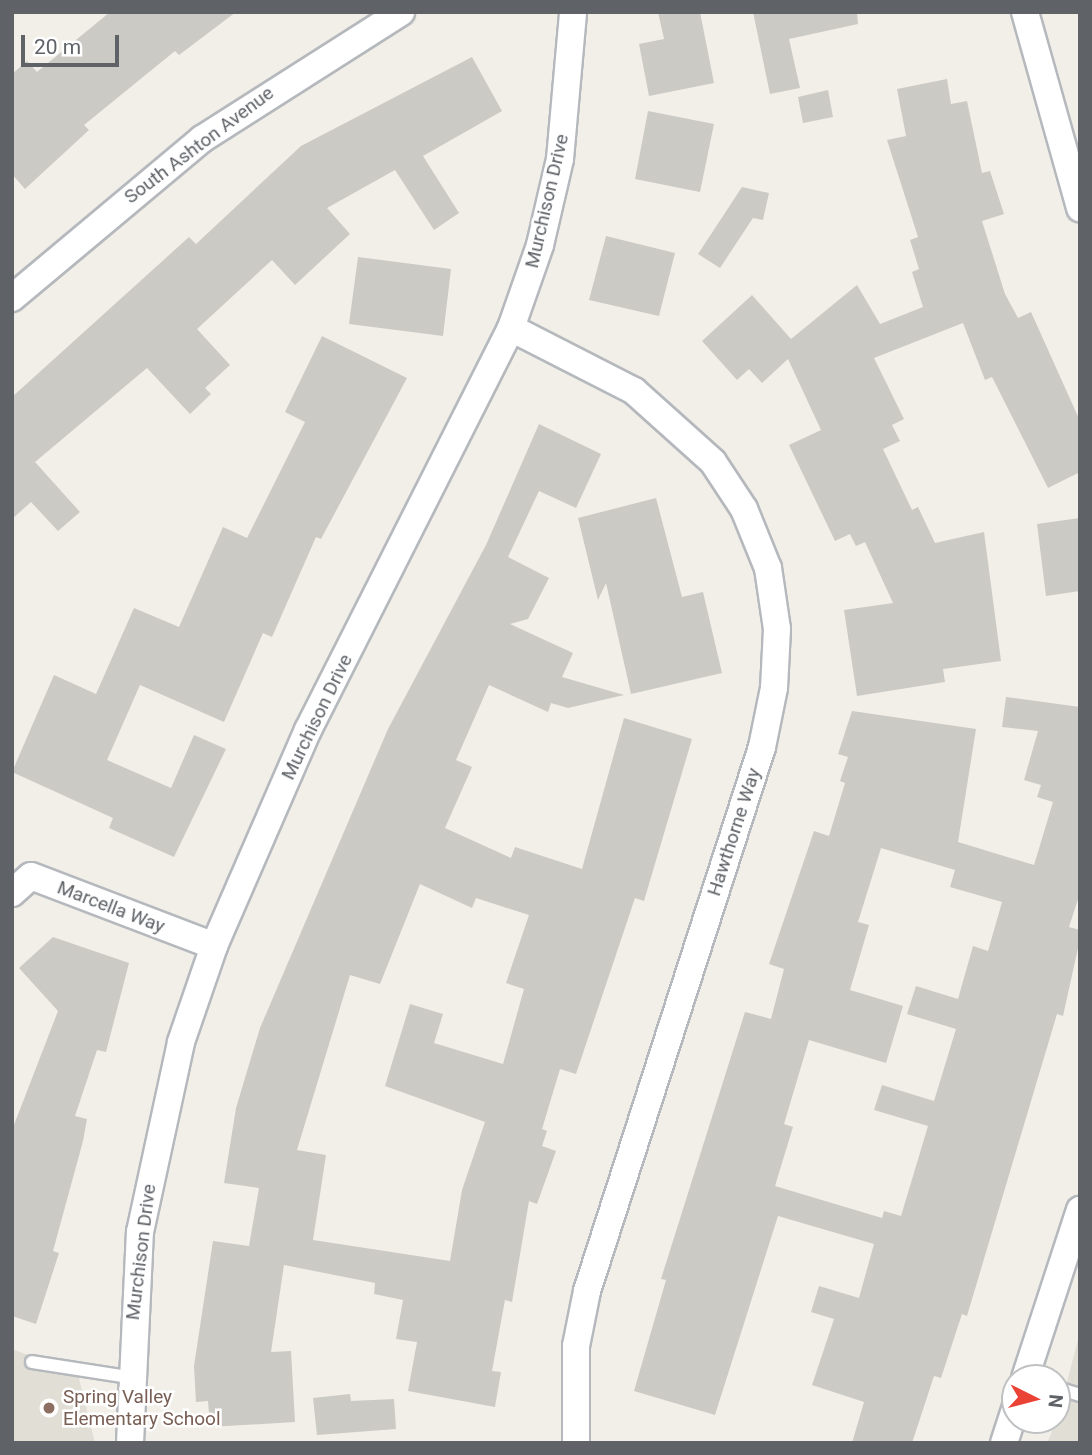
<!DOCTYPE html>
<html>
<head>
<meta charset="utf-8">
<style>
  body { margin:0 }
  #map { position:relative; width:1092px; height:1455px; overflow:hidden; background:#f1efe8; font-family:Roboto,sans-serif }
  div>[style] { position:absolute }
  .education>* { inset:0; background:#e1ded6 }
  .building>* { inset:0; background:#cccac5 }
  .roads { filter:drop-shadow(2px 0 #b5b8bc) drop-shadow(-2px 0 #b5b8bc) drop-shadow(0 2px #b5b8bc) drop-shadow(0 -2px #b5b8bc) }
  .service>* { height:12px; margin:-6px; padding:0 6px; transform-origin:6px; border-radius:6px; background:#fff }
  .minor>* { height:26px; margin:-13px; padding:0 13px; transform-origin:13px; border-radius:13px; background:#fff }
  .dots>* { width:19px; height:19px; translate:-50% -50%; box-sizing:border-box; border:4px solid #fff; border-radius:50% }
  span { translate:-50% -50%; white-space:nowrap; text-align:center; line-height:1.15; -webkit-text-stroke:5px #fff; paint-order:stroke }
  .street-label { font-size:19px; color:#5f6368 }
  .education-label { font-size:19px; color:#785e54 }
  .left { translate:0 -50%; text-align:left }
  .frame { position:absolute; inset:0; border:14px solid #5f6368; pointer-events:none }
  .north { position:absolute; left:1001px; top:1364px; width:70px; height:70px; box-sizing:border-box; background:#fff; border:2px solid #bfc1c3; border-radius:50%; rotate:96deg; font-size:19px; font-weight:700; line-height:28px; text-align:center; color:#5f6368 }
  .north::after { content:''; display:block; margin:auto; width:24px; height:32px; background:#ea4335; clip-path:polygon(50% 0,100% 100%,50% 72%,0 100%) }
  .scale { position:absolute; left:21px; top:35px; width:98px; height:32px; box-sizing:border-box; border:4px solid #5f6368; border-top:0; padding-left:9px; font-size:21px; line-height:24px; white-space:nowrap; color:#5f6368; -webkit-text-stroke:5px #fff; paint-order:stroke }
</style>
</head>
<body>
<div id="map">
  <div class="education">
    <i style="clip-path:polygon(1080px 1332px,1080px 1443px,1047px 1443px,1057px 1420px)"></i>
    <i style="clip-path:polygon(12px 1349px,78px 1374px,95px 1443px,12px 1443px)"></i>
  </div>
  <div class="building">
    <i style="clip-path:polygon(110px 12px,236px 12px,179px 55px,175px 51px,84px 125px,89px 130px,25px 189px,12px 174px,12px 74px,27px 61px,37px 72px)"></i>
    <i style="clip-path:polygon(658px 12px,700px 12px,714px 83px,649px 96px,639px 44px,664px 39px)"></i>
    <i style="clip-path:polygon(753px 12px,857px 12px,858px 24px,789px 39px,800px 88px,770px 94px)"></i>
    <i style="clip-path:polygon(472px 57px,502px 111px,423px 156px,459px 213px,434px 230px,395px 170px,327px 208px,350px 234px,295px 285px,272px 260px,197px 329px,230px 365px,205px 388px,211px 394px,190px 414px,147px 368px,35px 462px,80px 512px,58px 531px,31px 502px,12px 519px,12px 397px,189px 237px,196px 244px,301px 146px)"></i>
    <i style="clip-path:polygon(947px 79px,951px 104px,967px 101px,982px 173px,990px 171px,1004px 214px,982px 221px,1005px 294px,1018px 318px,1031px 312px,1080px 421px,1080px 472px,1048px 488px,992px 377px,985px 380px,963px 323px,874px 358px,904px 419px,892px 425px,900px 441px,883px 449px,912px 510px,918px 507px,935px 543px,984px 532px,1001px 661px,943px 669px,945px 682px,857px 696px,844px 610px,893px 603px,865px 542px,856px 546px,850px 534px,835px 541px,789px 445px,821px 430px,788px 359px,762px 383px,749px 369px,737px 380px,702px 341px,752px 295px,791px 339px,857px 285px,880px 324px,923px 307px,912px 272px,919px 269px,910px 240px,918px 237px,887px 140px,906px 136px,897px 89px)"></i>
    <i style="clip-path:polygon(828px 90px,833px 117px,803px 123px,798px 97px)"></i>
    <i style="clip-path:polygon(648px 111px,714px 124px,700px 192px,635px 179px)"></i>
    <i style="clip-path:polygon(742px 187px,769px 193px,763px 220px,753px 218px,720px 268px,698px 254px)"></i>
    <i style="clip-path:polygon(606px 236px,675px 253px,659px 316px,589px 300px)"></i>
    <i style="clip-path:polygon(358px 257px,451px 269px,443px 336px,349px 324px)"></i>
    <i style="clip-path:polygon(322px 336px,407px 378px,321px 539px,316px 537px,272px 637px,263px 633px,224px 722px,140px 685px,107px 760px,171px 788px,194px 735px,226px 749px,174px 857px,109px 828px,113px 818px,12px 772px,54px 675px,96px 694px,134px 608px,179px 627px,223px 527px,247px 538px,305px 422px,285px 412px)"></i>
    <i style="clip-path:polygon(evenodd,539px 424px,601px 454px,576px 508px,539px 491px,508px 557px,549px 578px,528px 619px,510px 624px,573px 653px,562px 677px,624px 695px,568px 708px,551px 703px,548px 712px,489px 685px,456px 760px,472px 767px,445px 828px,511px 858px,515px 847px,582px 869px,624px 718px,692px 739px,644px 901px,635px 898px,576px 1074px,560px 1069px,542px 1129px,547px 1131px,542px 1146px,556px 1151px,537px 1204px,529px 1201px,512px 1302px,505px 1300px,492px 1371px,501px 1372px,495px 1407px,408px 1391px,417px 1342px,396px 1339px,403px 1300px,374px 1294px,375px 1283px,284px 1265px,271px 1352px,291px 1351px,295px 1422px,210px 1427px,208px 1401px,196px 1402px,194px 1366px,213px 1241px,249px 1246px,259px 1188px,224px 1183px,236px 1108px,260px 1028px,388px 729px,486px 545px,539px 424px,420px 884px,472px 908px,476px 898px,529px 915px,506px 983px,524px 989px,503px 1064px,434px 1043px,443px 1014px,410px 1004px,385px 1086px,485px 1122px,462px 1190px,450px 1261px,313px 1240px,326px 1155px,297px 1150px,350px 975px,380px 984px,420px 884px)"></i>
    <i style="clip-path:polygon(656px 498px,682px 597px,703px 592px,722px 673px,631px 694px,606px 583px,598px 600px,578px 518px)"></i>
    <i style="clip-path:polygon(1080px 518px,1080px 591px,1046px 596px,1037px 524px)"></i>
    <i style="clip-path:polygon(evenodd,1006px 697px,1080px 707px,1080px 893px,1069px 927px,1080px 930px,1080px 939px,1063px 1016px,1057px 1014px,967px 1316px,962px 1314px,941px 1378px,934px 1376px,912px 1443px,852px 1443px,864px 1402px,812px 1385px,834px 1319px,811px 1312px,819px 1286px,859px 1298px,874px 1244px,778px 1216px,715px 1415px,634px 1391px,666px 1280px,661px 1279px,745px 1012px,771px 1019px,784px 969px,769px 964px,814px 831px,829px 836px,845px 783px,840px 781px,848px 757px,838px 754px,852px 711px,976px 729px,958px 842px,1034px 865px,1053px 802px,1037px 797px,1041px 785px,1024px 780px,1038px 731px,1002px 727px,1006px 697px,881px 848px,955px 870px,950px 887px,1002px 902px,988px 951px,973px 946px,958px 999px,916px 986px,907px 1014px,956px 1029px,934px 1101px,882px 1085px,874px 1110px,928px 1126px,901px 1216px,884px 1211px,882px 1218px,775px 1186px,793px 1127px,784px 1124px,809px 1040px,886px 1063px,903px 1006px,850px 990px,869px 925px,858px 922px,881px 848px)"></i>
    <i style="clip-path:polygon(53px 937px,129px 963px,106px 1052px,97px 1050px,75px 1116px,87px 1119px,83px 1141px,53px 1251px,59px 1253px,36px 1324px,12px 1316px,12px 1130px,58px 1011px,19px 968px)"></i>
    <i style="clip-path:polygon(350px 1394px,351px 1401px,394px 1399px,396px 1429px,317px 1435px,313px 1398px)"></i>
  </div>
  <div class="roads">
    <div class="service">
      <i style="left:32px;top:1362px;width:97px;rotate:8.9deg"></i>
      <i style="left:1057px;top:1388px;width:24px;rotate:17deg"></i>
    </div>
    <div class="minor">
      <i style="left:1025px;top:12px;width:204px;rotate:74.3deg"></i>
      <i style="left:12px;top:298px;width:248px;rotate:-39.9deg"></i>
      <i style="left:202px;top:139px;width:236px;rotate:-32.5deg"></i>
      <i style="left:511px;top:328px;width:138px;rotate:27.1deg"></i>
      <i style="left:634px;top:391px;width:106px;rotate:41.9deg"></i>
      <i style="left:713px;top:462px;width:56px;rotate:56.6deg"></i>
      <i style="left:744px;top:509px;width:64px;rotate:67.9deg"></i>
      <i style="left:768px;top:568px;width:62px;rotate:81.6deg"></i>
      <i style="left:777px;top:629px;width:59px;rotate:92.9deg"></i>
      <i style="left:774px;top:688px;width:60px;rotate:101.5deg"></i>
      <i style="left:762px;top:747px;width:571px;rotate:107.83deg"></i>
      <i style="left:587px;top:1291px;width:56px;rotate:101.3deg"></i>
      <i style="left:576px;top:1346px;width:97px;rotate:90deg"></i>
      <i style="left:12px;top:893px;width:25px;rotate:-42deg"></i>
      <i style="left:31px;top:876px;width:196px;rotate:20.9deg"></i>
      <i style="left:1025px;top:1378px;width:177px;rotate:-71.9deg"></i>
      <i style="left:130px;top:1443px;width:211px;rotate:-87.3deg"></i>
      <i style="left:140px;top:1232px;width:194px;rotate:-77.8deg"></i>
      <i style="left:181px;top:1042px;width:102px;rotate:-71deg"></i>
      <i style="left:214px;top:946px;width:236px;rotate:-66.5deg"></i>
      <i style="left:308px;top:730px;width:450px;rotate:-63.2deg"></i>
      <i style="left:511px;top:328px;width:88px;rotate:-70.7deg"></i>
      <i style="left:540px;top:245px;width:88px;rotate:-76.9deg"></i>
      <i style="left:560px;top:159px;width:148px;rotate:-84.9deg"></i>
      <i style="left:1004px;top:1443px;width:36px;rotate:-72deg"></i>
    </div>
  </div>
  <div class="dots">
    <i style="left:49px;top:1408px;background:#8d6e63"></i>
  </div>
  <div class="street-label">
    <span style="left:199px;top:145px;rotate:-37deg">South Ashton Avenue</span>
    <span style="left:547px;top:201px;rotate:-77deg">Murchison Drive</span>
    <span style="left:317px;top:717px;rotate:-64deg">Murchison Drive</span>
    <span style="left:734px;top:832px;rotate:-72deg">Hawthorne Way</span>
    <span style="left:111px;top:907px;rotate:21deg">Marcella Way</span>
    <span style="left:141px;top:1252px;rotate:-83deg">Murchison Drive</span>
  </div>
  <div class="education-label">
    <span class="left" style="left:63px;top:1408px">Spring Valley<br>Elementary School</span>
  </div>
  <div class="frame"></div>
  <div class="north">N</div>
  <div class="scale">20 m</div>
</div>
</body>
</html>
